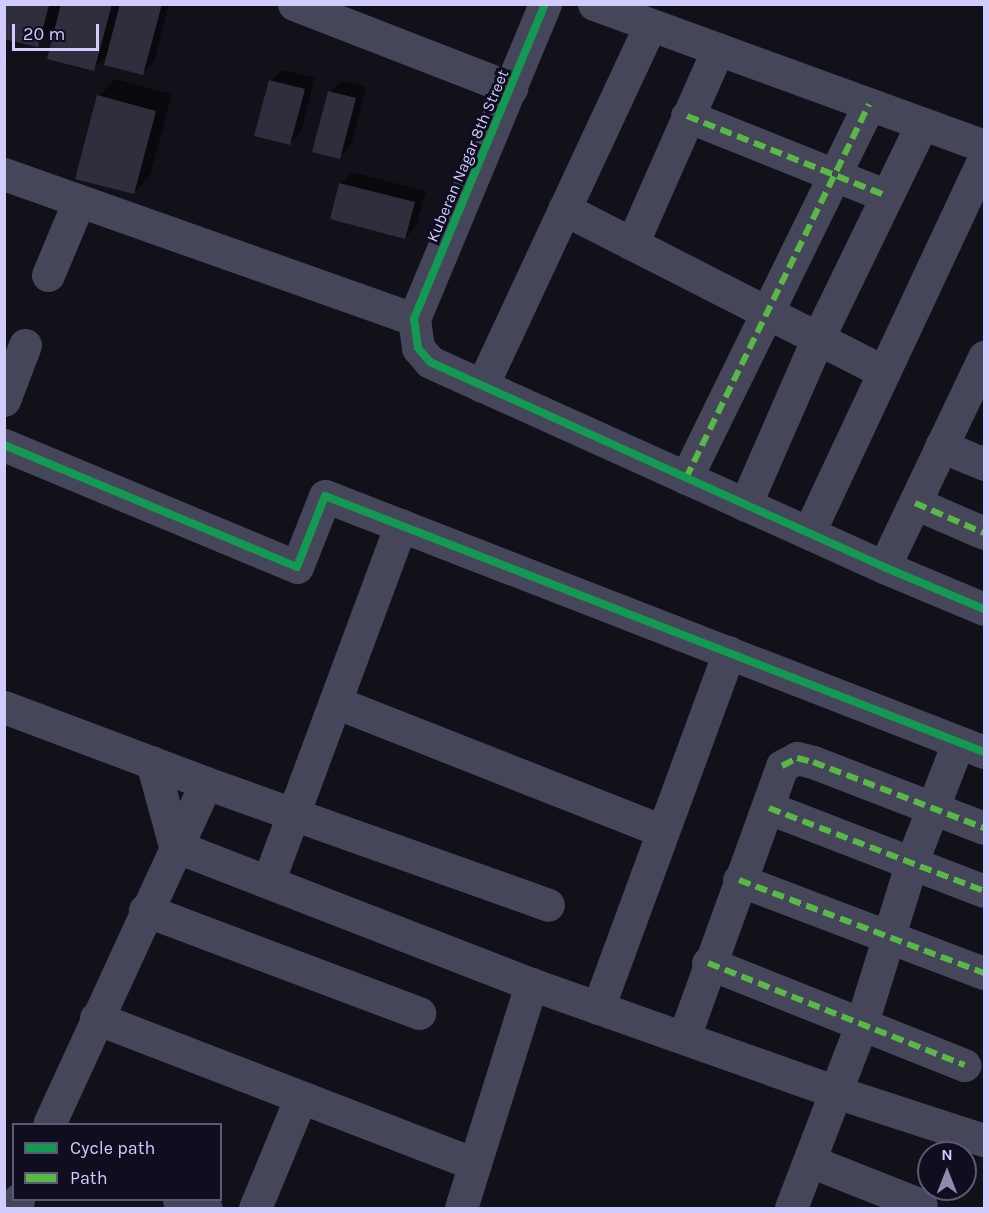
<!DOCTYPE html>
<html>
<head>
<meta charset="utf-8">
<style>
  body { margin:0 }
  #map { position:relative; width:989px; height:1213px; overflow:hidden; background:#12111a; font-family:Karla,sans-serif }
  div>[style] { position:absolute }
  .shadow>* { inset:0; background:#0007 }
  .building>* { inset:0; background:#302e3d }
  .minor>* { height:33px; margin:-16.5px; padding:0 16.5px; transform-origin:16.5px; border-radius:16.5px; background:#46465b }
  .quiet>* { height:6px; margin-top:-3px; transform-origin:0; background:repeating-linear-gradient(90deg,#58b947 0 12px,transparent 0 18px) }
  .cycleway>* { height:8px; margin:-4px; padding:0 4px; transform-origin:4px; border-radius:4px; background:#139951 }
  span { translate:-50% -50%; white-space:nowrap; text-align:center; line-height:1.15; -webkit-text-stroke:6px #0f0d1e; paint-order:stroke }
  .street-label { font-size:16px; color:#d0ccfe }
  .frame { position:absolute; inset:0; border:6px solid #d0ccfe; pointer-events:none }
  .legend { position:absolute; left:12px; top:1123px; width:210px; height:78px; box-sizing:border-box; background:#0f0d1e; border:2px solid #5c5978; margin:0; padding:8px 10px; list-style:none; font-size:18px; color:#d0ccfe }
  .legend li { display:flex; align-items:center; gap:12px; height:30px }
  .legend b { width:30px; border:2px solid #5c5978 }
  .north { position:absolute; left:917px; top:1141px; width:60px; height:60px; box-sizing:border-box; background:#0f0d1e; border:2px solid #5c5978; border-radius:50%; rotate:0deg; font-size:16px; font-weight:700; line-height:24px; text-align:center; color:#d0ccfe }
  .north::after { content:''; display:block; margin:auto; width:21px; height:27px; background:#8e8bae; clip-path:polygon(50% 0,100% 100%,50% 72%,0 100%) }
  .scale { position:absolute; left:12px; top:24px; width:87px; height:27px; box-sizing:border-box; border:3px solid #d0ccfe; border-top:0; padding-left:8px; font-size:18px; line-height:21px; white-space:nowrap; color:#d0ccfe; -webkit-text-stroke:4px #0f0d1e; paint-order:stroke }
</style>
</head>
<body>
<div id="map">
  <div class="shadow">
    <i style="clip-path:polygon(4px 4px,169px 4px,154px 62px,142px 74px,108px 55px,93px 69px,57px 26px,37px 45px,4px 37px)"></i>
    <i style="clip-path:polygon(282px 70px,315px 78px,301px 132px,290px 143px,270px 81px)"></i>
    <i style="clip-path:polygon(115px 79px,172px 94px,150px 176px,133px 193px,99px 96px)"></i>
    <i style="clip-path:polygon(341px 81px,366px 87px,351px 146px,340px 157px,330px 92px)"></i>
    <i style="clip-path:polygon(352px 172px,426px 191px,416px 226px,405px 238px,341px 184px)"></i>
  </div>
  <div class="building">
    <i style="clip-path:polygon(61px 4px,112px 4px,94px 71px,47px 59px)"></i>
    <i style="clip-path:polygon(120px 4px,162px 4px,143px 75px,104px 65px)"></i>
    <i style="clip-path:polygon(5px 5px,49px 5px,38px 47px,4px 39px)"></i>
    <i style="clip-path:polygon(269px 80px,305px 89px,290px 145px,254px 136px)"></i>
    <i style="clip-path:polygon(328px 91px,356px 98px,340px 159px,312px 152px)"></i>
    <i style="clip-path:polygon(97px 95px,156px 111px,134px 194px,75px 179px)"></i>
    <i style="clip-path:polygon(339px 183px,415px 202px,405px 239px,330px 219px)"></i>
  </div>
  <div class="minor">
    <i style="left:294px;top:4px;width:233px;rotate:21.2deg"></i>
    <i style="left:545px;top:4px;width:341px;rotate:112.6deg"></i>
    <i style="left:414px;top:319px;width:29px;rotate:82deg"></i>
    <i style="left:418px;top:348px;width:18px;rotate:49deg"></i>
    <i style="left:430px;top:362px;width:498px;rotate:24.3deg"></i>
    <i style="left:884px;top:567px;width:108px;rotate:22.8deg"></i>
    <i style="left:594px;top:4px;width:415px;rotate:20deg"></i>
    <i style="left:687px;top:116px;width:215px;rotate:21.8deg"></i>
    <i style="left:4px;top:174px;width:435px;rotate:19.5deg"></i>
    <i style="left:564px;top:209px;width:359px;rotate:27deg"></i>
    <i style="left:632px;top:244px;width:213px;rotate:-66.2deg"></i>
    <i style="left:48px;top:275px;width:80px;rotate:-67.3deg"></i>
    <i style="left:482px;top:386px;width:398px;rotate:-65deg"></i>
    <i style="left:4px;top:400px;width:59px;rotate:-69.1deg"></i>
    <i style="left:4px;top:445px;width:317px;rotate:22.6deg"></i>
    <i style="left:297px;top:567px;width:76px;rotate:-68.5deg"></i>
    <i style="left:325px;top:496px;width:707px;rotate:21.23deg"></i>
    <i style="left:941px;top:446px;width:47px;rotate:22.7deg"></i>
    <i style="left:686px;top:478px;width:416px;rotate:-63.9deg"></i>
    <i style="left:915px;top:503px;width:75px;rotate:23.5deg"></i>
    <i style="left:745px;top:505px;width:182px;rotate:-66.4deg"></i>
    <i style="left:818px;top:338px;width:238px;rotate:-64.1deg"></i>
    <i style="left:809px;top:532px;width:413px;rotate:-64.9deg"></i>
    <i style="left:884px;top:567px;width:233px;rotate:-64.5deg"></i>
    <i style="left:335px;top:702px;width:352px;rotate:21.5deg"></i>
    <i style="left:4px;top:707px;width:216px;rotate:20.6deg"></i>
    <i style="left:206px;top:783px;width:375px;rotate:114.7deg"></i>
    <i style="left:152px;top:762px;width:87px;rotate:74.7deg"></i>
    <i style="left:206px;top:783px;width:363px;rotate:19.6deg"></i>
    <i style="left:769px;top:808px;width:230px;rotate:21.1deg"></i>
    <i style="left:175px;top:846px;width:382px;rotate:21.2deg"></i>
    <i style="left:531px;top:984px;width:324px;rotate:19.5deg"></i>
    <i style="left:836px;top:1092px;width:156px;rotate:18deg"></i>
    <i style="left:739px;top:880px;width:262px;rotate:20.8deg"></i>
    <i style="left:268px;top:882px;width:381px;rotate:-69.6deg"></i>
    <i style="left:145px;top:910px;width:293px;rotate:20.6deg"></i>
    <i style="left:708px;top:963px;width:276px;rotate:21.7deg"></i>
    <i style="left:598px;top:1008px;width:379px;rotate:-69.8deg"></i>
    <i style="left:96px;top:1018px;width:406px;rotate:21.1deg"></i>
    <i style="left:684px;top:1037px;width:288px;rotate:-70.1deg"></i>
    <i style="left:782px;top:766px;width:17px;rotate:-28deg"></i>
    <i style="left:797px;top:758px;width:16px;rotate:14deg"></i>
    <i style="left:813px;top:762px;width:183px;rotate:21.1deg"></i>
    <i style="left:810px;top:1161px;width:119px;rotate:21.6deg"></i>
    <i style="left:179px;top:1200px;width:28px;rotate:17deg"></i>
    <i style="left:14px;top:1208px;width:9px;rotate:-63deg"></i>
    <i style="left:255px;top:1208px;width:120px;rotate:-67.5deg"></i>
    <i style="left:461px;top:1208px;width:235px;rotate:-72.6deg"></i>
    <i style="left:791px;top:1208px;width:195px;rotate:-69deg"></i>
    <i style="left:861px;top:1026px;width:170px;rotate:-72.8deg"></i>
    <i style="left:911px;top:864px;width:130px;rotate:-68.8deg"></i>
  </div>
  <div class="quiet">
    <i style="left:687px;top:116px;width:215px;rotate:21.8deg"></i>
    <i style="left:686px;top:478px;width:416px;rotate:-63.9deg"></i>
    <i style="left:915px;top:503px;width:75px;rotate:23.5deg"></i>
    <i style="left:782px;top:766px;width:17px;rotate:-28deg"></i>
    <i style="left:797px;top:758px;width:16px;rotate:14deg"></i>
    <i style="left:813px;top:762px;width:183px;rotate:21.1deg"></i>
    <i style="left:769px;top:808px;width:230px;rotate:21.1deg"></i>
    <i style="left:739px;top:880px;width:262px;rotate:20.8deg"></i>
    <i style="left:708px;top:963px;width:276px;rotate:21.7deg"></i>
  </div>
  <div class="cycleway">
    <i style="left:545px;top:4px;width:341px;rotate:112.6deg"></i>
    <i style="left:414px;top:319px;width:29px;rotate:82deg"></i>
    <i style="left:418px;top:348px;width:18px;rotate:49deg"></i>
    <i style="left:430px;top:362px;width:498px;rotate:24.3deg"></i>
    <i style="left:884px;top:567px;width:108px;rotate:22.8deg"></i>
    <i style="left:4px;top:445px;width:317px;rotate:22.6deg"></i>
    <i style="left:297px;top:567px;width:76px;rotate:-68.5deg"></i>
    <i style="left:325px;top:496px;width:707px;rotate:21.23deg"></i>
  </div>
  <div class="street-label">
    <span style="left:468px;top:156px;rotate:-67deg">Kuberan Nagar 8th Street</span>
  </div>
  <div class="frame"></div>
  <ul class="legend">
  <li><b style="height:8px;background:#139951"></b>Cycle path</li>
  <li><b style="height:8px;background:#58b947"></b>Path</li>
  </ul>
  <div class="north">N</div>
  <div class="scale">20 m</div>
</div>
</body>
</html>
